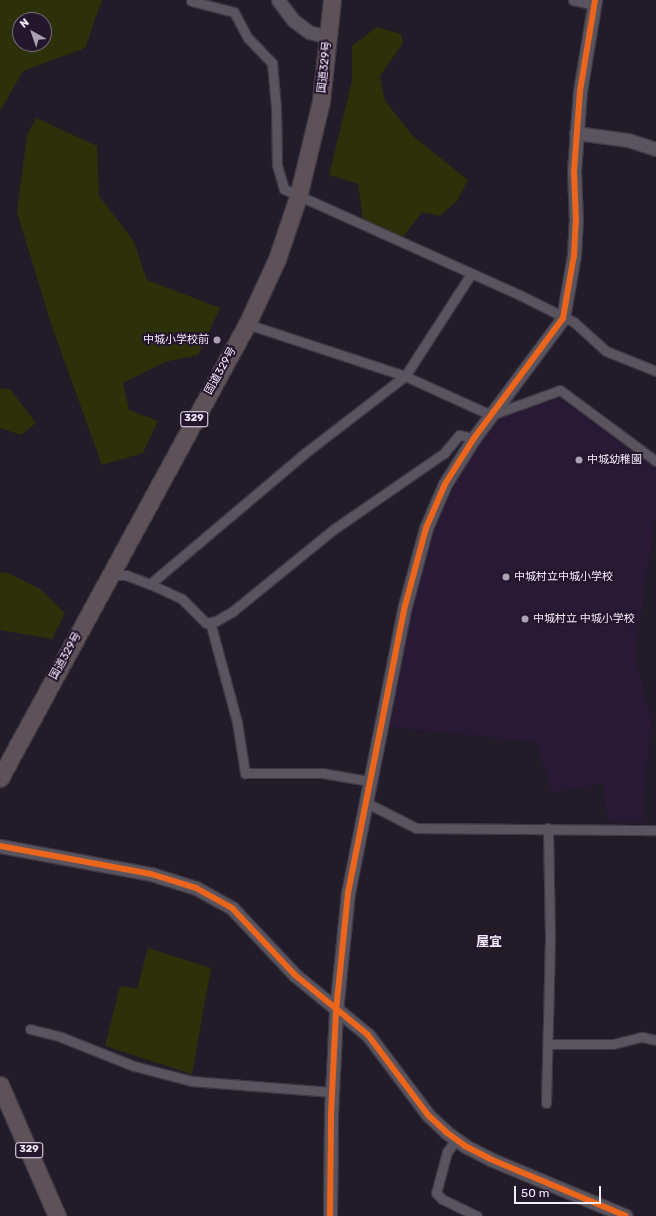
<!DOCTYPE html>
<html>
<head>
<meta charset="utf-8">
<style>
  body { margin:0 }
  #map { position:relative; width:656px; height:1216px; overflow:hidden; background:#221b28; font-family:Rubik,"Noto Sans JP",sans-serif }
  div>[style] { position:absolute }
  .built>* { inset:0; background:#281934 }
  .green>* { inset:0; background:#2c3109 }
  .roads { filter:drop-shadow(1px 0 #3e3843) drop-shadow(-1px 0 #3e3843) drop-shadow(0 1px #3e3843) drop-shadow(0 -1px #3e3843) }
  .street>* { height:9px; margin:-4.5px; padding:0 4.5px; transform-origin:4.5px; border-radius:4.5px; background:#59545e }
  .secondary>* { height:13px; margin:-6.5px; padding:0 6.5px; transform-origin:6.5px; border-radius:6.5px; background:#59545e }
  .highway>* { height:17px; margin:-8.5px; padding:0 8.5px; transform-origin:8.5px; border-radius:8.5px; background:#5e5259 }
  .cycleway>* { height:6px; margin:-3px; padding:0 3px; transform-origin:3px; border-radius:3px; background:#eb651d }
  .dots>* { width:11px; height:11px; translate:-50% -50%; box-sizing:border-box; border:2px solid #23162d; border-radius:50% }
  span { translate:-50% -50%; white-space:nowrap; text-align:center; line-height:1.15; -webkit-text-stroke:4px #23162d; paint-order:stroke }
  .shield-label span { padding:1px 3px; background:#23162d; border:1px solid; border-radius:3px; -webkit-text-stroke-width:0 }
  .shield-label { font-size:10px; color:#f4ebfc; font-weight:700 }
  .street-label { font-size:11px; color:#f4ebfc }
  .poi-label { font-size:11px; color:#f4ebfc }
  .right { translate:-100% -50%; text-align:right }
  .left { translate:0 -50%; text-align:left }
  .quarter-label { font-size:13px; color:#f4ebfc; font-weight:700 }
  .north { position:absolute; left:12px; top:12px; width:40px; height:40px; box-sizing:border-box; background:#23162d; border:1px solid #776b80; border-radius:50%; rotate:320deg; font-size:11px; font-weight:700; line-height:16px; text-align:center; color:#f4ebfc }
  .north::after { content:''; display:block; margin:auto; width:14px; height:18px; background:#aaa2b2; clip-path:polygon(50% 0,100% 100%,50% 72%,0 100%) }
  .scale { position:absolute; left:514px; top:1186px; width:87px; height:18px; box-sizing:border-box; border:2px solid #f4ebfc; border-top:0; padding-left:5px; font-size:12px; line-height:14px; white-space:nowrap; color:#f4ebfc; -webkit-text-stroke:3px #23162d; paint-order:stroke }
</style>
</head>
<body>
<div id="map">
  <div class="built">
    <i style="clip-path:polygon(559px 398px,656px 467px,656px 511px,635px 654px,651px 719px,642px 823px,608px 822px,603px 783px,552px 793px,536px 742px,389px 727px,416px 585px,435px 528px,451px 493px,475px 448px,494px 421px)"></i>
  </div>
  <div class="green">
    <i style="clip-path:polygon(evenodd,0 0,102px 0,85px 48px,23px 71px,0 111px,0 0,20px 20px,44px 20px,44px 44px,20px 44px,20px 20px)"></i>
    <i style="clip-path:polygon(377px 27px,401px 34px,403px 43px,380px 76px,385px 101px,413px 136px,468px 180px,457px 201px,440px 216px,422px 212px,403px 237px,363px 219px,358px 184px,329px 175px,352px 81px,352px 46px)"></i>
    <i style="clip-path:polygon(36px 118px,97px 146px,99px 196px,133px 240px,147px 280px,220px 308px,198px 355px,165px 362px,123px 383px,129px 410px,158px 421px,143px 453px,102px 465px,51px 324px,17px 212px,27px 135px)"></i>
    <i style="clip-path:polygon(0 388px,10px 389px,36px 423px,21px 435px,0 428px)"></i>
    <i style="clip-path:polygon(0 572px,8px 573px,40px 589px,65px 613px,52px 639px,0 630px)"></i>
    <i style="clip-path:polygon(148px 948px,211px 968px,192px 1074px,105px 1046px,120px 986px,137px 989px)"></i>
  </div>
  <div class="roads">
    <div class="street">
      <i style="left:573px;top:0;width:22px;rotate:13deg"></i>
      <i style="left:191px;top:1px;width:44px;rotate:14.3deg"></i>
      <i style="left:234px;top:12px;width:30px;rotate:62deg"></i>
      <i style="left:248px;top:38px;width:35px;rotate:46deg"></i>
      <i style="left:272px;top:63px;width:44px;rotate:84.8deg"></i>
      <i style="left:276px;top:107px;width:58px;rotate:89deg"></i>
      <i style="left:277px;top:165px;width:25px;rotate:74deg"></i>
      <i style="left:284px;top:189px;width:259px;rotate:24.2deg"></i>
      <i style="left:520px;top:295px;width:60px;rotate:26.6deg"></i>
      <i style="left:574px;top:322px;width:43px;rotate:42.2deg"></i>
      <i style="left:606px;top:351px;width:54px;rotate:21.8deg"></i>
      <i style="left:247px;top:324px;width:166px;rotate:18.2deg"></i>
      <i style="left:405px;top:376px;width:94px;rotate:24.4deg"></i>
      <i style="left:491px;top:415px;width:73px;rotate:-19.9deg"></i>
      <i style="left:560px;top:390px;width:119px;rotate:36.5deg"></i>
      <i style="left:110px;top:575px;width:16px"></i>
      <i style="left:126px;top:575px;width:26px;rotate:21deg"></i>
      <i style="left:150px;top:584px;width:35px;rotate:25deg"></i>
      <i style="left:182px;top:599px;width:34px;rotate:45deg"></i>
      <i style="left:206px;top:623px;width:10px;rotate:-11deg"></i>
      <i style="left:216px;top:621px;width:20px;rotate:-30deg"></i>
      <i style="left:233px;top:611px;width:130px;rotate:-39.1deg"></i>
      <i style="left:334px;top:529px;width:134px;rotate:-34.6deg"></i>
      <i style="left:444px;top:453px;width:23px;rotate:-50deg"></i>
      <i style="left:459px;top:435px;width:15px;rotate:11deg"></i>
      <i style="left:150px;top:584px;width:203px;rotate:-40.2deg"></i>
      <i style="left:305px;top:453px;width:126px;rotate:-37.6deg"></i>
      <i style="left:405px;top:376px;width:121px;rotate:-57.1deg"></i>
      <i style="left:210px;top:622px;width:104px;rotate:74.9deg"></i>
      <i style="left:237px;top:722px;width:52px;rotate:81.1deg"></i>
      <i style="left:245px;top:773px;width:77px"></i>
      <i style="left:322px;top:773px;width:48px;rotate:9.7deg"></i>
      <i style="left:365px;top:802px;width:57px;rotate:27deg"></i>
      <i style="left:416px;top:828px;width:240px;rotate:0.5deg"></i>
      <i style="left:30px;top:1029px;width:32px;rotate:14deg"></i>
      <i style="left:61px;top:1037px;width:79px;rotate:21.7deg"></i>
      <i style="left:134px;top:1066px;width:59px;rotate:14.7deg"></i>
      <i style="left:191px;top:1081px;width:141px;rotate:4.5deg"></i>
      <i style="left:549px;top:1044px;width:64px"></i>
      <i style="left:613px;top:1044px;width:30px;rotate:-14deg"></i>
      <i style="left:642px;top:1037px;width:14px;rotate:12deg"></i>
      <i style="left:546px;top:1103px;width:168px;rotate:-88.6deg"></i>
      <i style="left:550px;top:935px;width:107px;rotate:-91.1deg"></i>
      <i style="left:456px;top:1140px;width:15px;rotate:127deg"></i>
      <i style="left:447px;top:1152px;width:42px;rotate:105deg"></i>
      <i style="left:436px;top:1193px;width:8px;rotate:45deg"></i>
      <i style="left:442px;top:1199px;width:39px;rotate:26deg"></i>
    </div>
    <div class="secondary">
      <i style="left:278px;top:0;width:25px;rotate:53deg"></i>
      <i style="left:293px;top:20px;width:20px;rotate:37deg"></i>
      <i style="left:309px;top:32px;width:20px;rotate:15deg"></i>
      <i style="left:576px;top:133px;width:52px;rotate:7.7deg"></i>
      <i style="left:628px;top:140px;width:29px;rotate:18deg"></i>
      <i style="left:0;top:846px;width:154px;rotate:10.5deg"></i>
      <i style="left:151px;top:874px;width:47px;rotate:17.3deg"></i>
      <i style="left:196px;top:888px;width:41px;rotate:29.1deg"></i>
      <i style="left:232px;top:908px;width:92px;rotate:46.8deg"></i>
      <i style="left:295px;top:975px;width:94px;rotate:39.4deg"></i>
      <i style="left:368px;top:1035px;width:100px;rotate:53.1deg"></i>
      <i style="left:428px;top:1115px;width:25px;rotate:43deg"></i>
      <i style="left:446px;top:1132px;width:24px;rotate:36deg"></i>
      <i style="left:465px;top:1146px;width:28px;rotate:27deg"></i>
      <i style="left:490px;top:1159px;width:147px;rotate:22.7deg"></i>
      <i style="left:330px;top:1216px;width:102px;rotate:-89.4deg"></i>
      <i style="left:331px;top:1114px;width:103px;rotate:-87.2deg"></i>
      <i style="left:336px;top:1011px;width:119px;rotate:-84.2deg"></i>
      <i style="left:348px;top:893px;width:293px;rotate:-78.8deg"></i>
      <i style="left:405px;top:606px;width:81px;rotate:-74.9deg"></i>
      <i style="left:426px;top:528px;width:48px;rotate:-66.6deg"></i>
      <i style="left:445px;top:484px;width:54px;rotate:-57.8deg"></i>
      <i style="left:474px;top:438px;width:149px;rotate:-53.4deg"></i>
      <i style="left:563px;top:318px;width:64px;rotate:-80.1deg"></i>
      <i style="left:574px;top:255px;width:33px;rotate:-87deg"></i>
      <i style="left:576px;top:222px;width:51px;rotate:-92.2deg"></i>
      <i style="left:574px;top:171px;width:80px;rotate:-85.7deg"></i>
      <i style="left:580px;top:91px;width:92px;rotate:-80.6deg"></i>
    </div>
    <div class="highway">
      <i style="left:0;top:778px;width:517px;rotate:-61.45deg"></i>
      <i style="left:247px;top:324px;width:72px;rotate:-65.2deg"></i>
      <i style="left:277px;top:259px;width:65px;rotate:-71.3deg"></i>
      <i style="left:298px;top:197px;width:99px;rotate:-76.5deg"></i>
      <i style="left:321px;top:101px;width:102px;rotate:-83.8deg"></i>
      <i style="left:0;top:1085px;width:143px;rotate:66.5deg"></i>
    </div>
  </div>
  <div class="cycleway">
    <i style="left:0;top:846px;width:154px;rotate:10.5deg"></i>
    <i style="left:151px;top:874px;width:47px;rotate:17.3deg"></i>
    <i style="left:196px;top:888px;width:41px;rotate:29.1deg"></i>
    <i style="left:232px;top:908px;width:92px;rotate:46.8deg"></i>
    <i style="left:295px;top:975px;width:94px;rotate:39.4deg"></i>
    <i style="left:368px;top:1035px;width:100px;rotate:53.1deg"></i>
    <i style="left:428px;top:1115px;width:25px;rotate:43deg"></i>
    <i style="left:446px;top:1132px;width:24px;rotate:36deg"></i>
    <i style="left:465px;top:1146px;width:28px;rotate:27deg"></i>
    <i style="left:490px;top:1159px;width:147px;rotate:22.7deg"></i>
    <i style="left:330px;top:1216px;width:102px;rotate:-89.4deg"></i>
    <i style="left:331px;top:1114px;width:103px;rotate:-87.2deg"></i>
    <i style="left:336px;top:1011px;width:119px;rotate:-84.2deg"></i>
    <i style="left:348px;top:893px;width:293px;rotate:-78.8deg"></i>
    <i style="left:405px;top:606px;width:81px;rotate:-74.9deg"></i>
    <i style="left:426px;top:528px;width:48px;rotate:-66.6deg"></i>
    <i style="left:445px;top:484px;width:54px;rotate:-57.8deg"></i>
    <i style="left:474px;top:438px;width:149px;rotate:-53.4deg"></i>
    <i style="left:563px;top:318px;width:64px;rotate:-80.1deg"></i>
    <i style="left:574px;top:255px;width:33px;rotate:-87deg"></i>
    <i style="left:576px;top:222px;width:51px;rotate:-92.2deg"></i>
    <i style="left:574px;top:171px;width:80px;rotate:-85.7deg"></i>
    <i style="left:580px;top:91px;width:92px;rotate:-80.6deg"></i>
  </div>
  <div class="dots">
    <i style="left:217px;top:340px;background:#aaa2b2"></i>
    <i style="left:579px;top:460px;background:#aaa2b2"></i>
    <i style="left:506px;top:577px;background:#aaa2b2"></i>
    <i style="left:525px;top:619px;background:#aaa2b2"></i>
  </div>
  <div class="shield-label">
    <span style="left:194px;top:419px">329</span>
    <span style="left:29px;top:1150px">329</span>
  </div>
  <div class="street-label">
    <span style="left:325px;top:67px;rotate:-84deg">国道329号</span>
    <span style="left:221px;top:371px;rotate:-61deg">国道329号</span>
    <span style="left:66px;top:656px;rotate:-61deg">国道329号</span>
  </div>
  <div class="poi-label">
    <span class="right" style="left:209px;top:340px">中城小学校前</span>
    <span class="left" style="left:587px;top:460px">中城幼稚園</span>
    <span class="left" style="left:514px;top:577px">中城村立中城小学校</span>
    <span class="left" style="left:533px;top:619px">中城村立 中城小学校</span>
  </div>
  <div class="quarter-label">
    <span style="left:489px;top:942px">屋宜</span>
  </div>
  <div class="north">N</div>
  <div class="scale">50 m</div>
</div>
</body>
</html>
